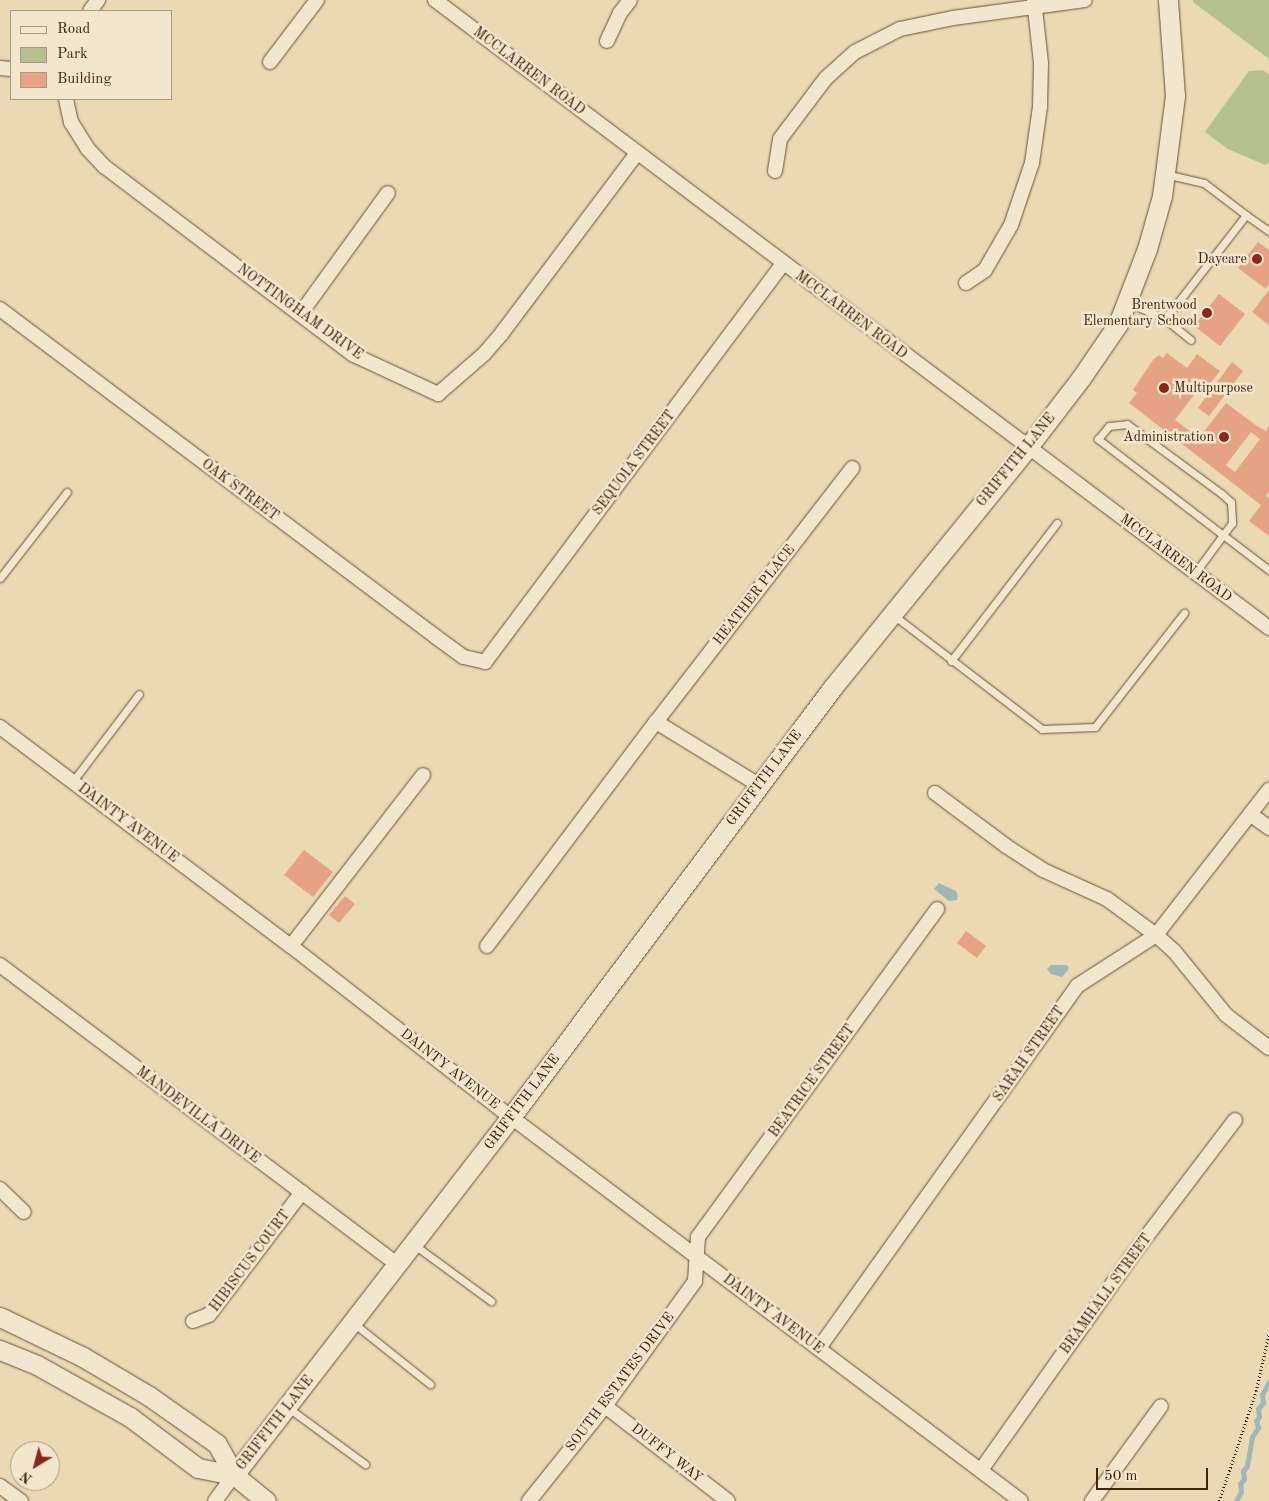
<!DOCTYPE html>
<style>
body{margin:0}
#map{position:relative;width:1269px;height:1501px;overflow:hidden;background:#ebd9b4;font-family:"Old Standard TT",serif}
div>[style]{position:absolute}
.green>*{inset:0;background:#b5c08f}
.water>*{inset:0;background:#9fb7b9}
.stream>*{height:4.5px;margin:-2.25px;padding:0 2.25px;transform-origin:2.25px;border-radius:2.25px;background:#9fb7b9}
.building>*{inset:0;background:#e5a383}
.path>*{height:2.5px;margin-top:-1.25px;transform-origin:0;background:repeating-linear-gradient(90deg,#3f230c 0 1px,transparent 0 3.5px)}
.roads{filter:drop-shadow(0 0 1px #6a5036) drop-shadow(0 0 1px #6a5036)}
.lane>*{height:7px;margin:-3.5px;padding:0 3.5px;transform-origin:3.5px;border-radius:3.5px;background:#f2e6ce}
.street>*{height:14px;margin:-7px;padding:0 7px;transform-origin:7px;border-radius:7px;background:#f2e6ce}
.secondary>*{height:19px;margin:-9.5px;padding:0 9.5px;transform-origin:9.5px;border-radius:9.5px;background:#f2e6ce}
.dots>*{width:14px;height:14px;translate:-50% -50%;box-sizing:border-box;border:2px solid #f2e6ce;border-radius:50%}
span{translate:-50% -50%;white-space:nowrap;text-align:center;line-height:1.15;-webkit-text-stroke:5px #f2e6ce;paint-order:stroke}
.street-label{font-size:14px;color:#3f230c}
.poi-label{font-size:14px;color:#3f230c}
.right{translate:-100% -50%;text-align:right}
.left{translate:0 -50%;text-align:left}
.legend{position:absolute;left:10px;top:10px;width:162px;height:90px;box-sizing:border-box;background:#f2e6ce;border:1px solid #aa9880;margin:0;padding:6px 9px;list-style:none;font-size:15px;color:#3f230c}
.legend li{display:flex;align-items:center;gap:10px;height:25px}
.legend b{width:25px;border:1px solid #aa9880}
.north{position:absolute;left:10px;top:1441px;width:50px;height:50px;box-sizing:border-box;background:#f2e6ce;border:1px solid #aa9880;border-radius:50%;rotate:217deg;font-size:14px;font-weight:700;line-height:20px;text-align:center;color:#3f230c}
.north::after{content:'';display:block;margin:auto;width:18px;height:22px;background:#8f2418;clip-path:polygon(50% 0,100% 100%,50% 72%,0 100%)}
.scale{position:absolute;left:1096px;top:1468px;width:112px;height:22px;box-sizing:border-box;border:2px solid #3f230c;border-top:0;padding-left:6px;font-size:15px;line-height:18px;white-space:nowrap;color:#3f230c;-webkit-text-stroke:4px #f2e6ce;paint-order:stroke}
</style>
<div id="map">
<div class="green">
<i style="clip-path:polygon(1193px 0,1269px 0,1269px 59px,1193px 2px)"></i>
<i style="clip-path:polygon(1263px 70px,1269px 74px,1269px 163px,1265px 165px,1228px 149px,1205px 132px,1249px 71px)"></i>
</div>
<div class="water">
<i style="clip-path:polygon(939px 883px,956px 891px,958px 896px,957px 900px,949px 901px,934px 889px)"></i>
<i style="clip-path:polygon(1051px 965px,1066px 965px,1069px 967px,1068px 970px,1062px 977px,1051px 974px,1047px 969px)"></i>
</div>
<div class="stream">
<i style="left:1236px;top:1501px;width:10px;rotate:-61deg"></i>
<i style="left:1241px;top:1492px;width:8px;rotate:-97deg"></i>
<i style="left:1240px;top:1484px;width:6px;rotate:-51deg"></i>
<i style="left:1244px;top:1479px;width:8px;rotate:-97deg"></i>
<i style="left:1243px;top:1471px;width:6px;rotate:-51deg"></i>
<i style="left:1247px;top:1466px;width:29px;rotate:-80deg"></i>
<i style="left:1252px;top:1437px;width:11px;rotate:-56deg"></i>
<i style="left:1258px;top:1428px;width:7px;rotate:-106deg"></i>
<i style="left:1256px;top:1421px;width:5px;rotate:-53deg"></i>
<i style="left:1259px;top:1417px;width:8px;rotate:-97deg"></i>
<i style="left:1258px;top:1409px;width:8px;rotate:-50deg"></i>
<i style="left:1263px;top:1403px;width:8px;rotate:-97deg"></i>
<i style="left:1262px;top:1395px;width:15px;rotate:-62deg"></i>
</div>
<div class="building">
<i style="clip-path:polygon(1258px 242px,1269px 250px,1269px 284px,1266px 289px,1238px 268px)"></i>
<i style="clip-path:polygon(1269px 290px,1269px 325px,1252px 312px)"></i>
<i style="clip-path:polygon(1219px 294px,1245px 314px,1220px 346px,1194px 326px)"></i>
<i style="clip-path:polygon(evenodd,1167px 353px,1187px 368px,1197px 354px,1220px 371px,1202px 394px,1197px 391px,1175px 420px,1199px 438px,1226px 403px,1257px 426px,1266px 431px,1269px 426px,1269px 492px,1266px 496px,1269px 498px,1269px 536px,1249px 521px,1261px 505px,1129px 403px,1137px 393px,1133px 390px,1153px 360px,1159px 355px,1163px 358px,1167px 353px,1251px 432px,1260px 439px,1235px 472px,1226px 465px,1251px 432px)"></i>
<i style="clip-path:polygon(1232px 362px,1243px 371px,1209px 416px,1198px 408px)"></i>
<i style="clip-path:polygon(304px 850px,333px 872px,313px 897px,284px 875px)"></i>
<i style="clip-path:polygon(345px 896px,355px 904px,339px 923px,329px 915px)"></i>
<i style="clip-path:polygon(966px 931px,986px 946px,977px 958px,957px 943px)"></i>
</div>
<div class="path">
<i style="left:1219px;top:1501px;width:116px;rotate:-71.4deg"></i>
<i style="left:1256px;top:1391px;width:59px;rotate:-77.4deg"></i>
</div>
<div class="roads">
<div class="lane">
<i style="left:1246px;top:215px;width:28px;rotate:35deg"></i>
<i style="left:1127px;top:302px;width:42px;rotate:24.1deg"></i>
<i style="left:1165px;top:319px;width:33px;rotate:39deg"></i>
<i style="left:1165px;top:319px;width:132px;rotate:-52.1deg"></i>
<i style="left:1246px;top:215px;width:53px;rotate:-142.7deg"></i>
<i style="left:1204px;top:183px;width:40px;rotate:-167deg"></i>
<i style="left:1127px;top:424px;width:118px;rotate:36.4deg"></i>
<i style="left:1222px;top:494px;width:12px;rotate:42deg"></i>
<i style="left:1231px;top:502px;width:21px;rotate:87deg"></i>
<i style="left:1232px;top:523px;width:15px;rotate:127deg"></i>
<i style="left:1223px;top:535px;width:158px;rotate:-142.5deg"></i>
<i style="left:1098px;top:439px;width:17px;rotate:-50deg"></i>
<i style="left:1109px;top:426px;width:18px;rotate:-6deg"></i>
<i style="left:1195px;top:573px;width:47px;rotate:-53.6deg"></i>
<i style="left:1223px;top:535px;width:58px;rotate:37.3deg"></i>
<i style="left:0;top:578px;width:109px;rotate:-52.1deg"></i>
<i style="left:892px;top:614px;width:189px;rotate:37.5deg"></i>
<i style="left:1042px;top:729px;width:53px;rotate:-2.2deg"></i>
<i style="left:1095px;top:727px;width:145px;rotate:-52deg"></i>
<i style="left:951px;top:661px;width:174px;rotate:-52.5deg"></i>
<i style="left:73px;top:781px;width:109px;rotate:-52.8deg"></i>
<i style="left:413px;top:1244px;width:97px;rotate:36.2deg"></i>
<i style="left:352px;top:1322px;width:100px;rotate:38.5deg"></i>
<i style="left:287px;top:1407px;width:97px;rotate:36.2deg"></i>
</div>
<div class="street">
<i style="left:435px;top:0;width:1044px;rotate:36.98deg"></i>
<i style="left:90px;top:11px;width:14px;rotate:-54deg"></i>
<i style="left:607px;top:41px;width:31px;rotate:-65deg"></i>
<i style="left:620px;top:13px;width:16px;rotate:-52deg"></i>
<i style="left:270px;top:62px;width:78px;rotate:-52.8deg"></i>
<i style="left:0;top:68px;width:11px;rotate:5deg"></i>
<i style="left:66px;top:99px;width:24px;rotate:78deg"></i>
<i style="left:71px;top:122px;width:31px;rotate:58deg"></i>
<i style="left:87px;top:148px;width:26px;rotate:47deg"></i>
<i style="left:105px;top:167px;width:312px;rotate:37.1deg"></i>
<i style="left:354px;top:355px;width:93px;rotate:24.9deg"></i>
<i style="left:438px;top:394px;width:61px;rotate:-41deg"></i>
<i style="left:484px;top:354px;width:28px;rotate:-49deg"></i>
<i style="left:502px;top:333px;width:225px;rotate:-53.1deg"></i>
<i style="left:775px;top:171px;width:32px;rotate:-81deg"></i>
<i style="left:780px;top:139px;width:76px;rotate:-53deg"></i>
<i style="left:826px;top:78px;width:39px;rotate:-42deg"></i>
<i style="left:855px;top:52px;width:51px;rotate:-27.1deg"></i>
<i style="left:900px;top:29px;width:54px;rotate:-11.7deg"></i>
<i style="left:953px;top:18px;width:133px;rotate:-7.8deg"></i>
<i style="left:966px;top:283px;width:23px;rotate:-34deg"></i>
<i style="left:985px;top:270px;width:52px;rotate:-60deg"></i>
<i style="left:1011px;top:225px;width:65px;rotate:-71.3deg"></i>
<i style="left:1032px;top:163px;width:57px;rotate:-81.9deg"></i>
<i style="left:1040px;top:107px;width:44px;rotate:-88.7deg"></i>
<i style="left:1041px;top:63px;width:63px;rotate:-96.3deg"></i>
<i style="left:0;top:309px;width:546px;rotate:36.95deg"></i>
<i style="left:436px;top:637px;width:34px;rotate:36deg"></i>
<i style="left:464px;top:657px;width:22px;rotate:13deg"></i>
<i style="left:485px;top:662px;width:497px;rotate:-53.2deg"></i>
<i style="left:301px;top:313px;width:148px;rotate:-54.1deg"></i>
<i style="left:656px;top:722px;width:121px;rotate:31.5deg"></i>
<i style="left:0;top:727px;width:364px;rotate:37deg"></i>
<i style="left:291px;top:946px;width:279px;rotate:37.9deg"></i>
<i style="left:511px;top:1117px;width:638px;rotate:36.98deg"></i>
<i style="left:935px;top:793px;width:89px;rotate:36.7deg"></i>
<i style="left:1006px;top:846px;width:44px;rotate:33deg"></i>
<i style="left:1043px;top:870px;width:70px;rotate:24.4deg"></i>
<i style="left:1107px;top:899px;width:61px;rotate:36.3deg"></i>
<i style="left:1156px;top:935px;width:24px;rotate:42deg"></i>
<i style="left:1174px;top:951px;width:82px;rotate:50.9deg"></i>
<i style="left:1226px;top:1015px;width:54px;rotate:37.5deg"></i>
<i style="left:1250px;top:814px;width:24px;rotate:36deg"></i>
<i style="left:291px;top:946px;width:216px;rotate:-52.3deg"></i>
<i style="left:487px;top:946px;width:281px;rotate:-53deg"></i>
<i style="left:656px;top:722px;width:321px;rotate:-52.3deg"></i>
<i style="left:0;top:965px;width:497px;rotate:37deg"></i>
<i style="left:0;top:1189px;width:33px;rotate:44deg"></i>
<i style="left:193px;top:1321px;width:17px;rotate:-21deg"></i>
<i style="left:209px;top:1315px;width:154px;rotate:-52.9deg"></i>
<i style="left:819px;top:1348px;width:445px;rotate:-54.5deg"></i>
<i style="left:1077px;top:986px;width:94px;rotate:-32.8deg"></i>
<i style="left:1156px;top:935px;width:184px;rotate:-52.1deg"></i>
<i style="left:605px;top:1406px;width:155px;rotate:37.7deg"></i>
<i style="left:981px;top:1470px;width:261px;rotate:-54.8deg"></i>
<i style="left:1131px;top:1257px;width:172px;rotate:-52.8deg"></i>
<i style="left:0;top:1486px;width:26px;rotate:36deg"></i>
<i style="left:215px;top:1501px;width:32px;rotate:-54deg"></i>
<i style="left:529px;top:1501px;width:122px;rotate:-51.3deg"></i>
<i style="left:605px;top:1406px;width:154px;rotate:-54.2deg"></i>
<i style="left:695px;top:1281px;width:44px;rotate:-86.1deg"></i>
<i style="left:698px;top:1237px;width:406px;rotate:-53.9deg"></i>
<i style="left:1092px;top:1501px;width:117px;rotate:-54deg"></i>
</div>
<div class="secondary">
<i style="left:0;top:1317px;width:92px;rotate:25.7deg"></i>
<i style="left:83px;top:1357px;width:77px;rotate:30.6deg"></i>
<i style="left:149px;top:1396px;width:83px;rotate:35.2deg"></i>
<i style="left:217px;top:1444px;width:35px;rotate:61deg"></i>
<i style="left:234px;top:1475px;width:41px;rotate:39.1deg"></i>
<i style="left:0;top:1350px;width:40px;rotate:22deg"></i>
<i style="left:37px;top:1365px;width:107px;rotate:29.2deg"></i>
<i style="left:130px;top:1417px;width:85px;rotate:36.9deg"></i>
<i style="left:198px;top:1468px;width:37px;rotate:11deg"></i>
<i style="left:234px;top:1475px;width:453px;rotate:-52.3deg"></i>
<i style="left:511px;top:1117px;width:537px;rotate:-53.17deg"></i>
<i style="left:833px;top:687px;width:309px;rotate:-50.9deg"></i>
<i style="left:1028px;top:447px;width:87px;rotate:-52.5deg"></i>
<i style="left:1081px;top:378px;width:65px;rotate:-55.6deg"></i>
<i style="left:1118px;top:324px;width:80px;rotate:-68.9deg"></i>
<i style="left:1147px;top:249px;width:55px;rotate:-74.2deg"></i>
<i style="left:1162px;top:196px;width:101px;rotate:-82.6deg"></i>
<i style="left:1175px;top:96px;width:96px;rotate:-94.2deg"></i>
</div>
</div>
<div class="dots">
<i style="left:1257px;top:259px;background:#8f2418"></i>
<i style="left:1207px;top:313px;background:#8f2418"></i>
<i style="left:1164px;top:388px;background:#8f2418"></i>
<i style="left:1224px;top:437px;background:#8f2418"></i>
</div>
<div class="street-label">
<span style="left:529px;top:71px;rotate:37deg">MCCLARREN ROAD</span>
<span style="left:300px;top:312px;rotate:36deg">NOTTINGHAM DRIVE</span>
<span style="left:851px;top:315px;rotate:37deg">MCCLARREN ROAD</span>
<span style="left:1016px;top:460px;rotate:-51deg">GRIFFITH LANE</span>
<span style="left:634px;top:463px;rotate:-53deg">SEQUOIA STREET</span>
<span style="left:240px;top:490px;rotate:37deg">OAK STREET</span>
<span style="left:1176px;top:558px;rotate:37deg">MCCLARREN ROAD</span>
<span style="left:754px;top:595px;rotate:-52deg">HEATHER PLACE</span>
<span style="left:764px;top:778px;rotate:-53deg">GRIFFITH LANE</span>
<span style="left:128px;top:823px;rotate:37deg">DAINTY AVENUE</span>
<span style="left:1029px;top:1054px;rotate:-55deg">SARAH STREET</span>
<span style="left:450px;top:1069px;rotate:38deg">DAINTY AVENUE</span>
<span style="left:812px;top:1081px;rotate:-54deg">BEATRICE STREET</span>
<span style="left:522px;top:1102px;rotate:-53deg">GRIFFITH LANE</span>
<span style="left:198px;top:1115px;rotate:37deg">MANDEVILLA DRIVE</span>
<span style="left:250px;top:1261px;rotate:-53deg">HIBISCUS COURT</span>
<span style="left:1106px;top:1294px;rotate:-54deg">BRAMHALL STREET</span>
<span style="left:773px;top:1314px;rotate:37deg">DAINTY AVENUE</span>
<span style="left:620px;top:1382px;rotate:-53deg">SOUTH ESTATES DRIVE</span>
<span style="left:275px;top:1423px;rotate:-52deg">GRIFFITH LANE</span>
<span style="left:667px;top:1453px;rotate:38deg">DUFFY WAY</span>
</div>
<div class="poi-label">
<span class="right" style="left:1247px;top:259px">Daycare</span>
<span class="right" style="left:1197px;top:313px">Brentwood<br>Elementary School</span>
<span class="left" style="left:1174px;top:388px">Multipurpose</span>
<span class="right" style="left:1214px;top:437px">Administration</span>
</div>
<ul class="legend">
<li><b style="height:6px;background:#f2e6ce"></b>Road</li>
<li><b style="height:14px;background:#b5c08f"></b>Park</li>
<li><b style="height:14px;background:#e5a383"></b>Building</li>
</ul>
<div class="north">N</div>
<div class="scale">50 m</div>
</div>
